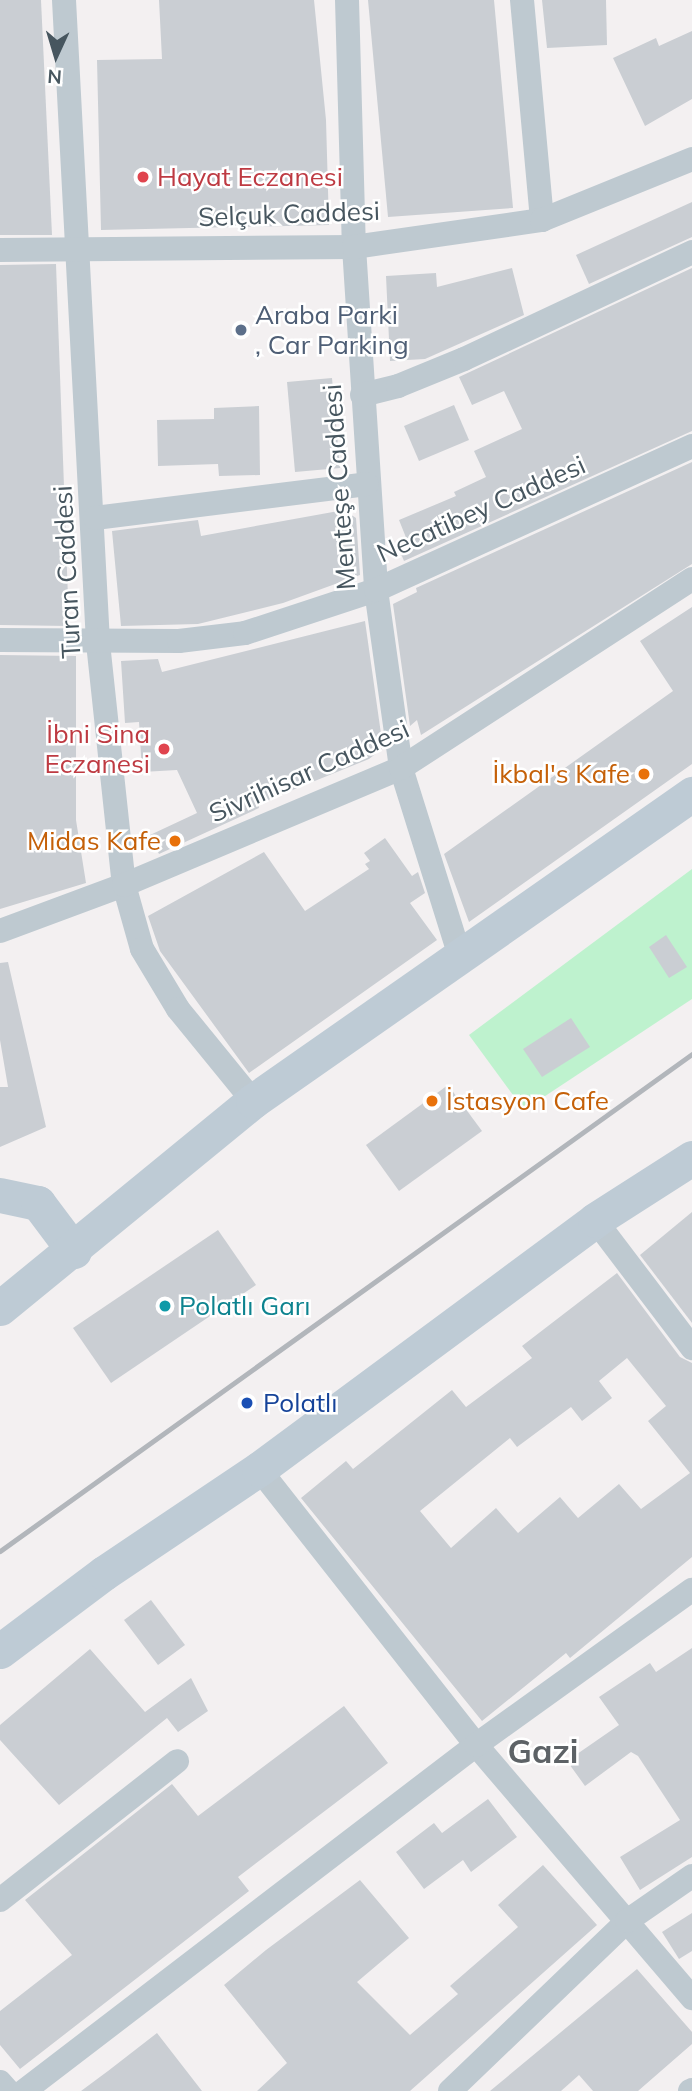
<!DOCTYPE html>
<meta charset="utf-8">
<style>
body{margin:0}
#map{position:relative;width:692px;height:2091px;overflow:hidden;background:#f3f0f1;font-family:Mulish,sans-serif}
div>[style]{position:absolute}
.green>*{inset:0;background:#bef2ce}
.building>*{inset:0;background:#caced3}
.street>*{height:24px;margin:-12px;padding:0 12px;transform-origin:12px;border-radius:12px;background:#bec9d0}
.secondary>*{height:35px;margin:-17.5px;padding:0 17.5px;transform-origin:17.5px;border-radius:17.5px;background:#becbd5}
.rail>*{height:5px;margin:-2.5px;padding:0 2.5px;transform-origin:2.5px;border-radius:2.5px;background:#b2b6bb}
.dots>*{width:19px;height:19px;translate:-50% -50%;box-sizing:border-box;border:4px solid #fff;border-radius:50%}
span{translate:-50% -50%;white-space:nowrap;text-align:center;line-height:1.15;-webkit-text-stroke:5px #fff;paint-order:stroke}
.health-label{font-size:26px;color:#be3a42}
.left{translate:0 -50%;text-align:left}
.right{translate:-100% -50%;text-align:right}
.street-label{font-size:26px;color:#47565f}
.service-label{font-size:26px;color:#4e5e75}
.food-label{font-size:26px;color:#c56008}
.culture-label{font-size:26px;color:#0d838f}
.transit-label{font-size:26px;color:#164399}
.district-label{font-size:33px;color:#5d6266;font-weight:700}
.north{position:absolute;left:21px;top:21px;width:70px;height:70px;-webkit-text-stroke:5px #fff;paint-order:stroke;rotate:184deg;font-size:19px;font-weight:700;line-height:28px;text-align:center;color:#47565f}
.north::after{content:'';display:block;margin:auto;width:24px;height:32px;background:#47565f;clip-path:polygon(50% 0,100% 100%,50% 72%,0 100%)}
</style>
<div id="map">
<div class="green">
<i style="clip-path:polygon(692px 869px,692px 999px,524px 1110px,469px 1035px)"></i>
</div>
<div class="building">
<i style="clip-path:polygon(0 0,41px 0,52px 235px,0 235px)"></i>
<i style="clip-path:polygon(159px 0,314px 0,326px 120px,329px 225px,101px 230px,97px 60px,162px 59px)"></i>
<i style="clip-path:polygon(368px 0,494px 0,513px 208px,388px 217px)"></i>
<i style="clip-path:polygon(542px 0,606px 0,607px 45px,547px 48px)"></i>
<i style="clip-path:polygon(692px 31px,692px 99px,645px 126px,613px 58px,656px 38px,659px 46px)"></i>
<i style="clip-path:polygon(692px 202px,692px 237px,589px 284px,576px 255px)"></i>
<i style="clip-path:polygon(56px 264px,69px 626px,0 625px,0 265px)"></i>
<i style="clip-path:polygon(512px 268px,524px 315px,425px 359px,390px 361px,386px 276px,436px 273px,437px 287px)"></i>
<i style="clip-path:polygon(692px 268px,692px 431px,404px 561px,399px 549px,409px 545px,399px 520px,456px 496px,454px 492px,486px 477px,474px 451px,522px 429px,504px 391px,472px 405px,459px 377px)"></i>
<i style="clip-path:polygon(332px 378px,340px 468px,295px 472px,287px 382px)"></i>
<i style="clip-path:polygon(454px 405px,469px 440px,419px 461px,404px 426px)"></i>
<i style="clip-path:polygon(259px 406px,260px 475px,219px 476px,218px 464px,158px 466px,157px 420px,214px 419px,214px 408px)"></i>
<i style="clip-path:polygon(692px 462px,692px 564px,421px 735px,417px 720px,410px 726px,393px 604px,417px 592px,416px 588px)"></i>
<i style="clip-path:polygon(344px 510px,356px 518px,360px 575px,283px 603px,198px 624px,121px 626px,112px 531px,198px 520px,201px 536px)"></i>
<i style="clip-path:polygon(692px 607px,692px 764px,469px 922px,444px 854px,673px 691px,640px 641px)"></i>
<i style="clip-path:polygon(365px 621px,383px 748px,369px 759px,258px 804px,259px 808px,159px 854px,150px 835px,197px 813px,177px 770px,142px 772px,139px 722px,125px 723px,121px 661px,158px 659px,162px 672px)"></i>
<i style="clip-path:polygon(0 655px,76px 656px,76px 820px,86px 883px,0 909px)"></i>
<i style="clip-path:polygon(385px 838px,412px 876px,418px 872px,425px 893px,410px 903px,437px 940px,249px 1073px,160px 951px,148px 916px,264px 852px,305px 911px,369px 869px,365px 864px,370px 861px,364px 853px)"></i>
<i style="clip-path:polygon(666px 935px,687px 967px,669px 978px,649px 947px)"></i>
<i style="clip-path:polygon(8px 962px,46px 1127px,0 1147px,0 1087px,8px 1087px,0 1040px,0 963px)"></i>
<i style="clip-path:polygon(571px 1018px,590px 1047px,542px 1077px,523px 1049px)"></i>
<i style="clip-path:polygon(448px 1085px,482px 1131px,399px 1191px,366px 1145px)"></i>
<i style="clip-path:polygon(692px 1212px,692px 1323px,640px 1255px)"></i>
<i style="clip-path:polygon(218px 1230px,256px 1285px,111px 1383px,73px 1328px)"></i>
<i style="clip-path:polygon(evenodd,617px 1273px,680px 1357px,692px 1363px,692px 1557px,570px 1658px,566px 1653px,482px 1721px,301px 1498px,346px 1461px,353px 1469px,452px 1390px,466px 1407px,532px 1358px,522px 1346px,617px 1273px,627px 1358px,666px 1406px,648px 1421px,690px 1473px,641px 1509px,619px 1484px,578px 1518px,560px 1497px,518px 1533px,496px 1508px,451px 1548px,420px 1511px,510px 1438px,517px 1447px,571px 1407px,582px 1421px,612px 1398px,599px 1381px,627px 1358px)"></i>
<i style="clip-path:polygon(151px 1600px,185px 1645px,158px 1665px,124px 1620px)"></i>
<i style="clip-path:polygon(692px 1648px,692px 1857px,640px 1890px,620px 1857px,680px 1820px,638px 1756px,631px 1752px,585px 1786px,567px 1761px,619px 1725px,599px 1697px,650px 1663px,656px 1672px)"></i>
<i style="clip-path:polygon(90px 1649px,145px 1712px,191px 1678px,208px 1711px,178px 1732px,167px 1718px,59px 1805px,0 1740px,0 1725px)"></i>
<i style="clip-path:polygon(344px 1706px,388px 1763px,238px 1877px,249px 1891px,20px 2069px,0 2045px,0 2011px,72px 1955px,25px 1900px,172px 1784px,198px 1816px)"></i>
<i style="clip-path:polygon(488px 1799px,517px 1837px,471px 1872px,463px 1860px,424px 1889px,396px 1852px,434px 1823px,442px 1833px)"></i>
<i style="clip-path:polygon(543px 1865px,597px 1925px,410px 2091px,257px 2091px,287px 2063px,224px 1985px,266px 1950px,360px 1880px,409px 1938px,357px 1982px,410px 2035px,458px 1994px,450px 1986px,518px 1927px,498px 1905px)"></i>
<i style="clip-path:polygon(692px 1913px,692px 1951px,679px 1959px,662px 1932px)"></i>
<i style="clip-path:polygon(637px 1969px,692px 2032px,692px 2044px,638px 2091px,593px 2091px,579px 2075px,561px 2091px,490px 2091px)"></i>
<i style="clip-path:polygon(157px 2033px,202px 2091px,81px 2091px,108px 2071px)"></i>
</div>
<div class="street">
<i style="left:64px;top:0;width:644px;rotate:86.97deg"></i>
<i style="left:98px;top:643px;width:243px;rotate:83.9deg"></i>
<i style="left:124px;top:885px;width:66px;rotate:74.3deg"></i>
<i style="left:142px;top:949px;width:70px;rotate:59deg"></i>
<i style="left:178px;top:1009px;width:119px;rotate:50.8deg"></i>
<i style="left:347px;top:0;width:247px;rotate:88.4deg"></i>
<i style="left:354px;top:247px;width:344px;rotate:86.3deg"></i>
<i style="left:376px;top:590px;width:180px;rotate:82deg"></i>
<i style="left:401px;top:768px;width:200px;rotate:72.6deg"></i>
<i style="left:522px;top:0;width:221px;rotate:84.8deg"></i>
<i style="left:0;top:250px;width:354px;rotate:-0.5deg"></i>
<i style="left:354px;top:247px;width:190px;rotate:-8.2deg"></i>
<i style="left:542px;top:220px;width:162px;rotate:-22.1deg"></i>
<i style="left:362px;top:395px;width:37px;rotate:-14deg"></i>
<i style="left:398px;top:386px;width:71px;rotate:-22.2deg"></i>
<i style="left:464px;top:359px;width:252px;rotate:-25.1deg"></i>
<i style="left:95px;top:518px;width:274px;rotate:-7.1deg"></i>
<i style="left:0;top:640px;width:179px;rotate:0.3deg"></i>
<i style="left:179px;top:641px;width:66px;rotate:-6.9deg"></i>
<i style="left:245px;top:633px;width:138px;rotate:-18.2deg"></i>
<i style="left:376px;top:590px;width:347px;rotate:-24.5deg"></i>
<i style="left:0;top:931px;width:132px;rotate:-20.4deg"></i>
<i style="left:124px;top:885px;width:301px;rotate:-22.9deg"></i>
<i style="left:401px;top:768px;width:347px;rotate:-33deg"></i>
<i style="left:595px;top:1220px;width:161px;rotate:52.8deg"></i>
<i style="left:259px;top:1469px;width:351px;rotate:51.8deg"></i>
<i style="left:476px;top:1745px;width:333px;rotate:49.5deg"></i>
<i style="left:0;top:1900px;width:225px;rotate:-38.1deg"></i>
<i style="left:0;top:2082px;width:12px;rotate:48deg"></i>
<i style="left:24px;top:2091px;width:569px;rotate:-37.43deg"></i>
<i style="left:476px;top:1745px;width:266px;rotate:-35.7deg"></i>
<i style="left:450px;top:2091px;width:245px;rotate:-43.8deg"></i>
<i style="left:627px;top:1921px;width:79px;rotate:-34.7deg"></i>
<i style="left:690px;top:2091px;width:2px;rotate:-27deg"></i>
</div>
<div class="secondary">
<i style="left:0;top:1195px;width:39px;rotate:12deg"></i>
<i style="left:38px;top:1203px;width:60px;rotate:53.1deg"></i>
<i style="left:0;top:1308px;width:327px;rotate:-39.3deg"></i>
<i style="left:253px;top:1101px;width:536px;rotate:-34.97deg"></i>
<i style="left:0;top:1651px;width:130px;rotate:-36.9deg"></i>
<i style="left:104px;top:1573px;width:187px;rotate:-33.9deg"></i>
<i style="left:259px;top:1469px;width:418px;rotate:-36.5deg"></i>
<i style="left:595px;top:1220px;width:115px;rotate:-32.6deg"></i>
</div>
<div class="rail">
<i style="left:0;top:1551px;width:852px;rotate:-35.69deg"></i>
</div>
<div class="dots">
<i style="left:143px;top:177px;background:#e0444e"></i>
<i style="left:241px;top:330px;background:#5c6f8a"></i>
<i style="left:164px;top:749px;background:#e0444e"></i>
<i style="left:644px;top:774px;background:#e8710a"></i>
<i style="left:175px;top:841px;background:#e8710a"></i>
<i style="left:432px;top:1101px;background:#e8710a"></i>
<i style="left:165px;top:1306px;background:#0f9aa8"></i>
<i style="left:247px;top:1403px;background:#1a4fb4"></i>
</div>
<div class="health-label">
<span class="left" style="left:157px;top:177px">Hayat Eczanesi</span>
<span class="right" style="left:150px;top:749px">İbni Sina<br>Eczanesi</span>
</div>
<div class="street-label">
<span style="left:289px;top:214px;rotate:-2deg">Selçuk Caddesi</span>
<span style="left:339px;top:487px;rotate:-94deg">Menteşe Caddesi</span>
<span style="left:481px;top:509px;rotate:-24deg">Necatibey Caddesi</span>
<span style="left:67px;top:572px;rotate:-93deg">Turan Caddesi</span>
<span style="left:309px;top:771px;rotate:-24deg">Sivrihisar Caddesi</span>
</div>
<div class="service-label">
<span class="left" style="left:255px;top:330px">Araba Parki<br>, Car Parking</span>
</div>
<div class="food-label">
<span class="right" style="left:630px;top:774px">İkbal's Kafe</span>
<span class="right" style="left:161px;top:841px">Midas Kafe</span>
<span class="left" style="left:446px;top:1101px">İstasyon Cafe</span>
</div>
<div class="culture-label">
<span class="left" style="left:179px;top:1306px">Polatlı Garı</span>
</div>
<div class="transit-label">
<span class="left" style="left:263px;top:1403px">Polatlı</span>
</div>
<div class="district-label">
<span style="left:543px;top:1751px">Gazi</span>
</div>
<div class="north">N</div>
</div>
